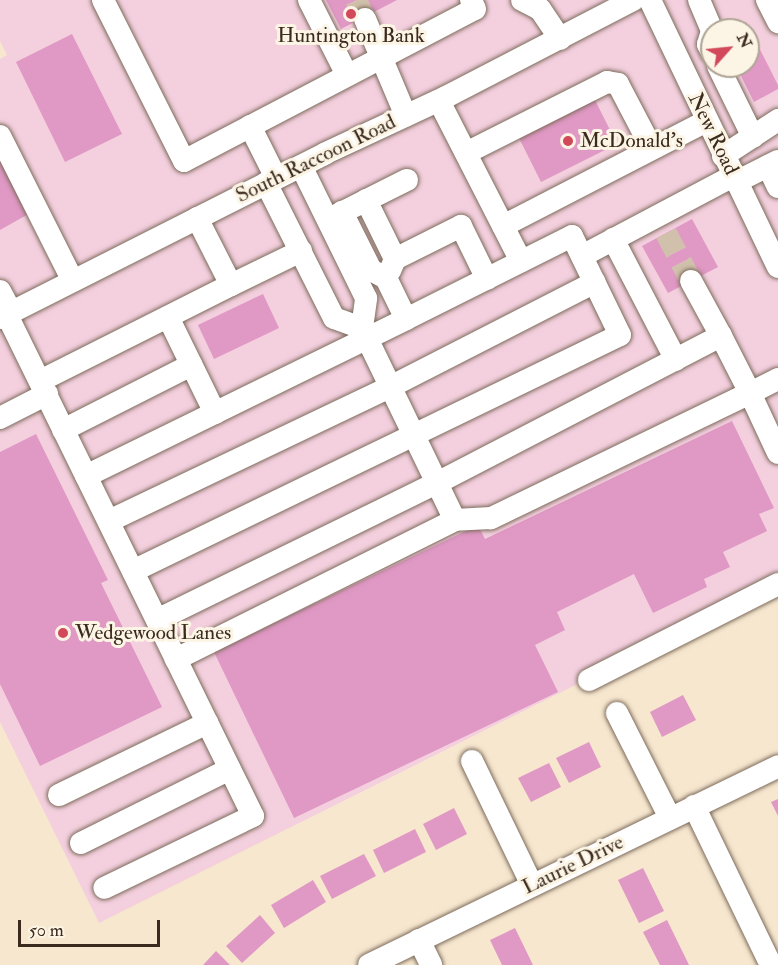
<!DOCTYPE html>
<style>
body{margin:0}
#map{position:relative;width:778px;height:965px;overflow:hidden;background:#f7e7cf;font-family:"IM FELL Double Pica",serif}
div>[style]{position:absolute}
.built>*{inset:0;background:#f4cfde}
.building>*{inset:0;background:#e098c4}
.minor-tunnel>*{height:22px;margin-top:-11px;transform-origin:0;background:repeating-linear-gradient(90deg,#d1c1ac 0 22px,transparent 0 33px)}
.roads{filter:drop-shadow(0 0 2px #7d6c5c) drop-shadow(0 0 2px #7d6c5c)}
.minor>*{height:22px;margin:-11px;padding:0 11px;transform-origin:11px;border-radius:11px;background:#fff}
.dots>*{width:16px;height:16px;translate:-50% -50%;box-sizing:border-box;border:3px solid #fcf5e5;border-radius:50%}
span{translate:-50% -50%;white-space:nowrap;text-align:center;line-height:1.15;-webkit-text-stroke:6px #fcf5e5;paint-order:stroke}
.poi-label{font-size:21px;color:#3b2a1e}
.left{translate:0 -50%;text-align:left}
.street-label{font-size:21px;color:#3b2a1e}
.north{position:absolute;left:700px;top:18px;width:60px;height:60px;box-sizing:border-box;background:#fcf5e5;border:2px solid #afa495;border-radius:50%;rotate:63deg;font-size:16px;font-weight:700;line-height:24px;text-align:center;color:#3b2a1e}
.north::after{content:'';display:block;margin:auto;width:21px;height:27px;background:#d1495b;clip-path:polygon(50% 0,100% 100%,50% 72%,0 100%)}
.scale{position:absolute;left:18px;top:920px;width:142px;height:27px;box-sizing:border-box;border:3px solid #3b2a1e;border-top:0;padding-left:8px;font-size:18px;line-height:21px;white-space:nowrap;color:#3b2a1e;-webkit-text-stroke:4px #fcf5e5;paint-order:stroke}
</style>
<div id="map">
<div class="built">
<i style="clip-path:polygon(evenodd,0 0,778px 0,778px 584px,99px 923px,0 722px,0 59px,7px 55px,0 41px,0 0,712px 30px,748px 30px,748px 66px,712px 66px,712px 30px)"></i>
</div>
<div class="building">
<i style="clip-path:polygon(326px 0,397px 0,341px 29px)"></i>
<i style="clip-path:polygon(746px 22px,778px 85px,778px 89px,754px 102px,736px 66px,748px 66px,748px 30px,731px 30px)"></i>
<i style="clip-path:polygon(72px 34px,122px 134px,65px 162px,16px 62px)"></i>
<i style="clip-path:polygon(595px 100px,617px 144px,541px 182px,519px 138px)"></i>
<i style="clip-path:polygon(0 156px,32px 212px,0 230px)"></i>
<i style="clip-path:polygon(692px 219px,718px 267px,668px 293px,642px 246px)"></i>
<i style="clip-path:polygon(263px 294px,279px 328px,214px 359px,198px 325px)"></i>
<i style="clip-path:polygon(732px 421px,774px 508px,759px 514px,767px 531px,723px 552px,730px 567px,704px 579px,707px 587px,653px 613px,634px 574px,557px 612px,565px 630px,535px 645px,558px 692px,294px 818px,214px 652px,478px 525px,485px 539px)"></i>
<i style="clip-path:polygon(36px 434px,108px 580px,101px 583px,162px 707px,40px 766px,0 684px,0 452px)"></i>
<i style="clip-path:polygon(683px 695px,696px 720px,662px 737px,650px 712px)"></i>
<i style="clip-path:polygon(589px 742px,601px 767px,569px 783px,556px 758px)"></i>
<i style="clip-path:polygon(549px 763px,561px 787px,531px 802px,518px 778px)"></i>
<i style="clip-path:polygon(778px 799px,778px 816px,771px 802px)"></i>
<i style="clip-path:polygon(454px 808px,467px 834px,436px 850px,423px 824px)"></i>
<i style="clip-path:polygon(415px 829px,426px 852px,384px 873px,373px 850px)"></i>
<i style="clip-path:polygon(364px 854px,376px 876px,332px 899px,320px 876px)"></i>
<i style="clip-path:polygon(643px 868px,664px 911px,639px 923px,618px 880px)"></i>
<i style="clip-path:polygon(313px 880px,326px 902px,284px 928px,271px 905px)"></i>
<i style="clip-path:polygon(260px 915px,275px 933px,242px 963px,226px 946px)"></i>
<i style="clip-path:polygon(667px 920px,689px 965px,660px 965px,643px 932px)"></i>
<i style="clip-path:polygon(515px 928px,533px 965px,502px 965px,490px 940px)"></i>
<i style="clip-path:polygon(216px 951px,230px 965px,203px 965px)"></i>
</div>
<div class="minor-tunnel">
<i style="left:356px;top:0;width:21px;rotate:65deg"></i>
<i style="left:666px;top:233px;width:54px;rotate:62.5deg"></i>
</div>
<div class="roads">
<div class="minor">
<i style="left:103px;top:0;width:180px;rotate:63.3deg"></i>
<i style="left:184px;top:161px;width:328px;rotate:-27.6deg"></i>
<i style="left:475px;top:9px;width:10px;rotate:-114deg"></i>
<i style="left:309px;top:0;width:84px;rotate:63.1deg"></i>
<i style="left:522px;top:0;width:20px;rotate:27deg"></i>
<i style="left:540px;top:9px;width:36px;rotate:56deg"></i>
<i style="left:650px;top:0;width:296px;rotate:64.4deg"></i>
<i style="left:699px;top:0;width:33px;rotate:67deg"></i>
<i style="left:767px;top:0;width:25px;rotate:63deg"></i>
<i style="left:365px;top:19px;width:105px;rotate:67.1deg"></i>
<i style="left:712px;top:31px;width:14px;rotate:107deg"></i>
<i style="left:708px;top:44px;width:10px;rotate:66deg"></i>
<i style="left:718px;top:66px;width:79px;rotate:63.8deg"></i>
<i style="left:439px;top:101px;width:180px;rotate:62.9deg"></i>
<i style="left:250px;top:126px;width:58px;rotate:63.4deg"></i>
<i style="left:0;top:136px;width:162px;rotate:63.3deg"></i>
<i style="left:466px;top:153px;width:158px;rotate:-26.7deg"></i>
<i style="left:607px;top:82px;width:11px;rotate:10deg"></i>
<i style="left:618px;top:84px;width:73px;rotate:62.4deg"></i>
<i style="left:723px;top:156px;width:66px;rotate:-33.2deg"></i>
<i style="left:768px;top:166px;width:23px;rotate:65deg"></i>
<i style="left:736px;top:182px;width:47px;rotate:-26.6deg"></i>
<i style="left:266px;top:183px;width:151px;rotate:63.3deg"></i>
<i style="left:334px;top:318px;width:30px;rotate:20deg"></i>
<i style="left:362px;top:328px;width:30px;rotate:-82deg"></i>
<i style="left:366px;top:298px;width:147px;rotate:-116.2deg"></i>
<i style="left:366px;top:200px;width:66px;rotate:63.8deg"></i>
<i style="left:395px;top:259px;width:13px;rotate:113deg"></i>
<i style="left:331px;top:218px;width:85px;rotate:-26.6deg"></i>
<i style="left:503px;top:226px;width:229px;rotate:-27.3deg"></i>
<i style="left:613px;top:239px;width:136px;rotate:62.5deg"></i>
<i style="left:582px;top:256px;width:171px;rotate:-27.9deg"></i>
<i style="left:395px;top:259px;width:74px;rotate:-26.6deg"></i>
<i style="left:461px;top:226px;width:59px;rotate:63.9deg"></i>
<i style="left:691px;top:281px;width:63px;rotate:61.4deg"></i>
<i style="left:231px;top:285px;width:78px;rotate:-25.9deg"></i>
<i style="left:0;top:291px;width:24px;rotate:62deg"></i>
<i style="left:7px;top:315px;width:558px;rotate:63.85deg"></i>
<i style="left:253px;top:816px;width:165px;rotate:154.2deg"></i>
<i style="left:168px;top:317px;width:107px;rotate:63.9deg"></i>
<i style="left:0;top:318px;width:365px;rotate:-26.8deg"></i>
<i style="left:326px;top:153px;width:132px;rotate:-25deg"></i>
<i style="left:446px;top:97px;width:211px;rotate:-27.4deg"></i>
<i style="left:362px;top:328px;width:213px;rotate:64.2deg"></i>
<i style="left:778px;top:379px;width:31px;rotate:153deg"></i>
<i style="left:750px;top:393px;width:66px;rotate:65deg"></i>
<i style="left:40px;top:381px;width:214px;rotate:-26.7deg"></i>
<i style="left:231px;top:285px;width:75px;rotate:-116.9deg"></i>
<i style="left:0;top:418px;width:53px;rotate:-27.1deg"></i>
<i style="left:63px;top:430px;width:144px;rotate:-26.9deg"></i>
<i style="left:86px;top:476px;width:356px;rotate:-26.1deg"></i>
<i style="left:109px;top:521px;width:311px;rotate:-25.5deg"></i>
<i style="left:390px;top:387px;width:230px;rotate:-27.1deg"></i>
<i style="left:133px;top:571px;width:541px;rotate:-25.85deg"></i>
<i style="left:620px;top:335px;width:110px;rotate:-115.9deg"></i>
<i style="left:572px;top:236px;width:186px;rotate:153.4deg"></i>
<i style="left:406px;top:319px;width:46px;rotate:-116deg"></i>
<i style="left:386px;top:278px;width:17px;rotate:-152deg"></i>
<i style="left:371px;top:270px;width:65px;rotate:-116.6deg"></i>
<i style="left:157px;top:620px;width:312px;rotate:-26.1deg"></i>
<i style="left:437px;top:483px;width:320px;rotate:-27.4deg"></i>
<i style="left:721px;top:336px;width:64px;rotate:63deg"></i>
<i style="left:750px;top:393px;width:288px;rotate:154.2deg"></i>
<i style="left:491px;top:518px;width:36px;rotate:177deg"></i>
<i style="left:455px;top:520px;width:312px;rotate:153.5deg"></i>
<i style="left:589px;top:680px;width:212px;rotate:-26.9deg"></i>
<i style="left:617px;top:713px;width:118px;rotate:63.2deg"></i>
<i style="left:472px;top:761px;width:138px;rotate:64.2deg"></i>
<i style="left:59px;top:795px;width:165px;rotate:-25.9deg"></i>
<i style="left:694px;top:806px;width:177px;rotate:64.2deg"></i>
<i style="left:81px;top:843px;width:166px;rotate:-26.4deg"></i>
<i style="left:419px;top:940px;width:28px;rotate:64deg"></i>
<i style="left:369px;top:965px;width:455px;rotate:-25.9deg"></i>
</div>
</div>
<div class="dots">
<i style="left:351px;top:14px;background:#d1495b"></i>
<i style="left:568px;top:141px;background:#d1495b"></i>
<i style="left:63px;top:633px;background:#d1495b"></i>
</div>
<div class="poi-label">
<span style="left:351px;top:36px">Huntington Bank</span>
<span class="left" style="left:580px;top:141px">McDonald's</span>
<span class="left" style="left:75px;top:633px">Wedgewood Lanes</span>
</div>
<div class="street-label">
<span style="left:713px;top:134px;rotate:64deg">New Road</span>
<span style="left:316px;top:159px;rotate:-26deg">South Raccoon Road</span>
<span style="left:573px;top:865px;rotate:-26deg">Laurie Drive</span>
</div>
<div class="north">N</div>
<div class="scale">50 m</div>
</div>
